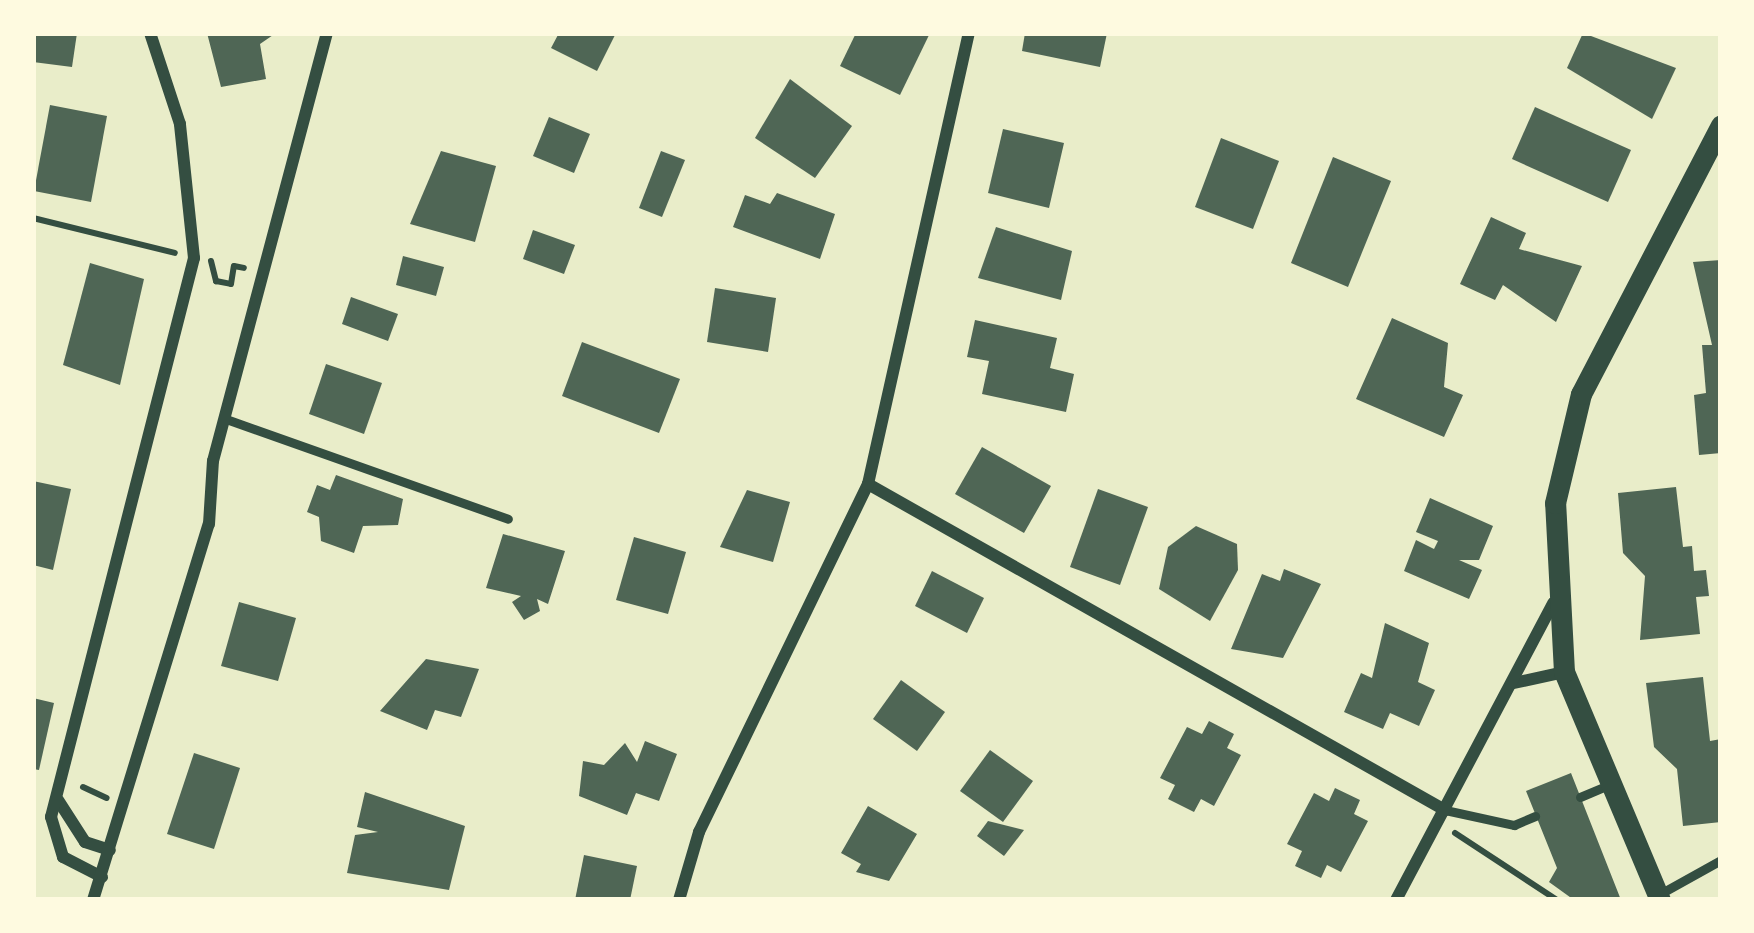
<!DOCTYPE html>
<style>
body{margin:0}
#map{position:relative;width:1754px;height:933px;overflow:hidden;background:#e9edc9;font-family:Figtree,sans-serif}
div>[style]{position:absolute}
.building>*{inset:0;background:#4f6655}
.path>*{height:6px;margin:-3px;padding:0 3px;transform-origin:3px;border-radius:3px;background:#344e41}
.service>*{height:9px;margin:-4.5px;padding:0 4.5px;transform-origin:4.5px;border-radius:4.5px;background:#344e41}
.minor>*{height:12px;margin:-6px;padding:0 6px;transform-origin:6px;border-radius:6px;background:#344e41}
.tertiary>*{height:21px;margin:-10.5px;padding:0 10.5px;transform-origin:10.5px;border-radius:10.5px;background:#344e41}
span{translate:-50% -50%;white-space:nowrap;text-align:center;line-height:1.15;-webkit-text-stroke:9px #fefae0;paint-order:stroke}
.frame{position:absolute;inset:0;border:36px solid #fefae0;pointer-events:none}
</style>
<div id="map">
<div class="building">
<i style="clip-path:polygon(33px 33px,77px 33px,72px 67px,33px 62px)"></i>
<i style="clip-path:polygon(207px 33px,276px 33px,260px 44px,266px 79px,221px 87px)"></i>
<i style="clip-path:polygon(559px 33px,616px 33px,597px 71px,551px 48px)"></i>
<i style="clip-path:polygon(856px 33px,930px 33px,900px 95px,840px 66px)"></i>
<i style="clip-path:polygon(1025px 33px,1107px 33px,1100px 67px,1022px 51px)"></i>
<i style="clip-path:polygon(1583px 33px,1676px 68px,1652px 119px,1567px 68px)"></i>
<i style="clip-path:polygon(790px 79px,852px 126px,815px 178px,755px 138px)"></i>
<i style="clip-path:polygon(50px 105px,107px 116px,91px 202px,34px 191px)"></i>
<i style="clip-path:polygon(1535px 107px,1631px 150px,1608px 202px,1512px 159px)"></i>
<i style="clip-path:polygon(549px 117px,590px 134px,574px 173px,533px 156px)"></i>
<i style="clip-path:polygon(1003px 129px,1064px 143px,1049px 208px,988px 193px)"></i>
<i style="clip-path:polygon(1221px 138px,1279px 161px,1253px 229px,1195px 207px)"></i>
<i style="clip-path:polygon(441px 151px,496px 166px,475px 242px,410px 224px)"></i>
<i style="clip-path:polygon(661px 151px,685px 160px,662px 217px,639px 208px)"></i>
<i style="clip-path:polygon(1333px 157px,1391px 181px,1348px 287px,1291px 263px)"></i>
<i style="clip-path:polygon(777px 193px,835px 214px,820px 259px,733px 227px,745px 195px,770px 204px)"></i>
<i style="clip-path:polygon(1491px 217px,1526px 233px,1519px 249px,1582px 266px,1556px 322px,1503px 285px,1495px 300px,1460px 284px)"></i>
<i style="clip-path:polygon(996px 227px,1072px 251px,1061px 300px,978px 278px)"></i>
<i style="clip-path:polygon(533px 230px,575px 245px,564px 274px,523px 259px)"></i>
<i style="clip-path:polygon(403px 256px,444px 267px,436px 296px,396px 285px)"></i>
<i style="clip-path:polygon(1721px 260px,1721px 453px,1699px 455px,1694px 395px,1706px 393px,1702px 345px,1712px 345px,1693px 262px)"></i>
<i style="clip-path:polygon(90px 263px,144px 279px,120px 385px,63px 365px)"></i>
<i style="clip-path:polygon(715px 288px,776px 298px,768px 352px,707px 342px)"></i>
<i style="clip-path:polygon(351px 297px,398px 314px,388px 341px,342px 324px)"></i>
<i style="clip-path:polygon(1392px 318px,1448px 343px,1444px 387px,1463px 395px,1444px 437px,1356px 399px)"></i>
<i style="clip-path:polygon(975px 320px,1057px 338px,1050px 368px,1074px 374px,1066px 412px,982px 394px,989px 361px,967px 357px)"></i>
<i style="clip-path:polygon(582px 342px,680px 379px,659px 433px,562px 396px)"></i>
<i style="clip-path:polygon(326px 364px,382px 383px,364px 434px,309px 414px)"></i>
<i style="clip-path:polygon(982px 447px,1051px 486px,1024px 533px,955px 494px)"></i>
<i style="clip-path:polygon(336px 475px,403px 499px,398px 525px,363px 526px,354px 553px,321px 541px,319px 517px,307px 512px,317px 485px,330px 490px)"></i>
<i style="clip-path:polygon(33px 481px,71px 489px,53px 570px,33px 565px)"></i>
<i style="clip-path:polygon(1676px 487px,1683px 547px,1692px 546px,1694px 571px,1706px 570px,1709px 596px,1696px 597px,1700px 634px,1640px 640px,1645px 576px,1623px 553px,1618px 493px)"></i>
<i style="clip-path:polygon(1098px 489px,1148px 507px,1120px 585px,1070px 567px)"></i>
<i style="clip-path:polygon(747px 490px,790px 502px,773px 562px,720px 547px)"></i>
<i style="clip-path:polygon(1430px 498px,1493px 526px,1479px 560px,1459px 560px,1482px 570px,1469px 599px,1404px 571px,1416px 540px,1434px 549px,1438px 541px,1416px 532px)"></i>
<i style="clip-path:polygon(1196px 526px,1237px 544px,1238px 570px,1210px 621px,1159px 589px,1168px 547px)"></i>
<i style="clip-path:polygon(503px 534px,565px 551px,548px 604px,537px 599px,540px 611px,524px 620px,512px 602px,521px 596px,486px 588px)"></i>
<i style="clip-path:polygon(634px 537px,686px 552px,668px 614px,616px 600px)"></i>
<i style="clip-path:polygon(1284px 569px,1321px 584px,1283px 658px,1231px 649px,1262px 574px,1280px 581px)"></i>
<i style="clip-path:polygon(932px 571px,984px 598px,967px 633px,915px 606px)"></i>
<i style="clip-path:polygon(239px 602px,296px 618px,278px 681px,221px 666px)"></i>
<i style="clip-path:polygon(1385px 623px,1429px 643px,1418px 682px,1435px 690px,1419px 726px,1390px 713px,1383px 729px,1344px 712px,1361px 673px,1372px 678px)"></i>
<i style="clip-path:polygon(426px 659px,479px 669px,461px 717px,435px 710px,427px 730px,380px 711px)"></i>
<i style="clip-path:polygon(1703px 677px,1710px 741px,1721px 739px,1721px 822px,1683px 826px,1677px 769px,1654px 747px,1646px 683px)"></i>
<i style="clip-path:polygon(901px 680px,945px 712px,917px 751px,873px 719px)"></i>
<i style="clip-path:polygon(33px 698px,54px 703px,39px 770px,33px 769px)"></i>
<i style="clip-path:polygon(1209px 721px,1234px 734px,1227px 748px,1241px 755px,1214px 806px,1201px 799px,1194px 812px,1168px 799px,1175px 785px,1160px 778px,1187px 727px,1202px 734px)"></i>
<i style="clip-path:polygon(645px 741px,677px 754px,659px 801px,636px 793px,627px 815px,579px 796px,583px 761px,604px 765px,625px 743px,637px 762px)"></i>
<i style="clip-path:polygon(990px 750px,1033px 781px,1003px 822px,960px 791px)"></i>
<i style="clip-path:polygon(194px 753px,240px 768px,214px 849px,167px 834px)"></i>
<i style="clip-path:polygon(1571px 773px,1621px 900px,1574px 900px,1549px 882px,1557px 868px,1526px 791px)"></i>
<i style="clip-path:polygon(1335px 788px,1360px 800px,1354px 814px,1368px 821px,1341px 872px,1327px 865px,1321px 878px,1295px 866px,1302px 851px,1287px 844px,1314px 793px,1329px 801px)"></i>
<i style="clip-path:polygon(365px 792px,465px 826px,449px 890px,347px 873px,355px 835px,378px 832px,357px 827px)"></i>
<i style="clip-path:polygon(868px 806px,917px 834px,889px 881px,856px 872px,861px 864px,841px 853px)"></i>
<i style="clip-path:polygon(988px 821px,1024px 830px,1004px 856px,977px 836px)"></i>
<i style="clip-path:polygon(584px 855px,637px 866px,630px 900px,575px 900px)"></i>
</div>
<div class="path">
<i style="left:33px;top:218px;width:146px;rotate:13.8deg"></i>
<i style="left:211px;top:261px;width:21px;rotate:76deg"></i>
<i style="left:216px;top:281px;width:15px;rotate:11deg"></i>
<i style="left:231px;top:284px;width:18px;rotate:-81deg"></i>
<i style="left:234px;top:266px;width:10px;rotate:11deg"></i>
<i style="left:83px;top:787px;width:26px;rotate:25deg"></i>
<i style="left:1455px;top:833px;width:122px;rotate:33.3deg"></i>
</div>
<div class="service">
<i style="left:226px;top:419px;width:299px;rotate:19.5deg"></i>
<i style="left:1580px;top:797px;width:30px;rotate:-23deg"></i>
<i style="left:1445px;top:810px;width:71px;rotate:12.3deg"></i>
<i style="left:1514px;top:825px;width:23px;rotate:-23deg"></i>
<i style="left:1658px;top:895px;width:72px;rotate:-29.1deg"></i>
</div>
<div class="minor">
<i style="left:868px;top:484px;width:663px;rotate:29.47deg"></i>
<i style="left:1514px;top:683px;width:51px;rotate:-12.4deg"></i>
<i style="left:58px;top:800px;width:50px;rotate:57.3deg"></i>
<i style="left:85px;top:842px;width:26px;rotate:18deg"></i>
<i style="left:102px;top:877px;width:44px;rotate:-152.9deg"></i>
<i style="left:63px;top:857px;width:42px;rotate:-106.7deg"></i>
<i style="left:51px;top:817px;width:577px;rotate:-75.65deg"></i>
<i style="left:194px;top:258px;width:135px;rotate:-96deg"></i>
<i style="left:180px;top:124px;width:96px;rotate:-108.2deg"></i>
<i style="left:93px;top:900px;width:393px;rotate:-72.9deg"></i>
<i style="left:209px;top:524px;width:63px;rotate:-86.4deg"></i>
<i style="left:213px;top:461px;width:443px;rotate:-75.1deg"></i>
<i style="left:679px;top:900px;width:71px;rotate:-73.6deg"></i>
<i style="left:699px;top:832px;width:387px;rotate:-64.1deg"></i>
<i style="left:868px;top:484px;width:462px;rotate:-77.4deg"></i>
<i style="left:1396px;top:900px;width:336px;rotate:-62.1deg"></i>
</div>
<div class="tertiary">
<i style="left:1660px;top:900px;width:247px;rotate:-112.8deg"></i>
<i style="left:1564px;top:672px;width:169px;rotate:-93deg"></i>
<i style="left:1555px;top:503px;width:112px;rotate:-76.6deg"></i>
<i style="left:1581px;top:394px;width:303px;rotate:-62.5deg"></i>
</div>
<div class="frame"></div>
</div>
